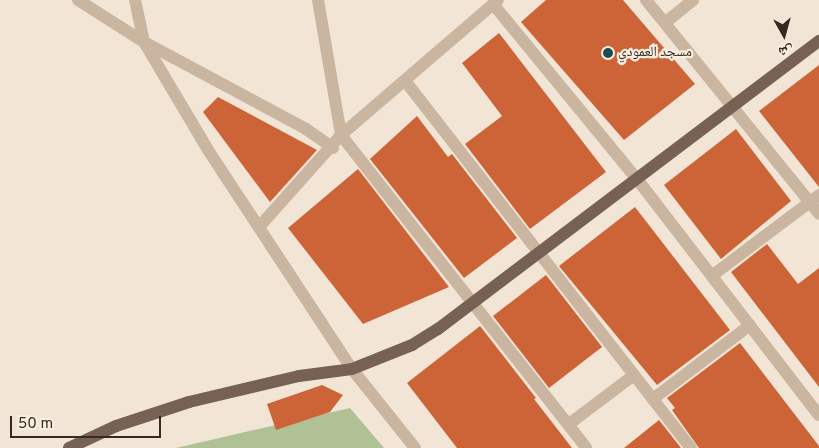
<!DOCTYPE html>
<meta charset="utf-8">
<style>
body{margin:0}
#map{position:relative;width:819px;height:448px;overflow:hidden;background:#f2e5d5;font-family:Overpass,"Noto Naskh Arabic",sans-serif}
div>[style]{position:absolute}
.green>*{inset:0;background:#b0c195}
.building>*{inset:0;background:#cc6438}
.minor>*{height:12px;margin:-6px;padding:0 6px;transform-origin:6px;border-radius:6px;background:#cab5a1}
.major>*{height:12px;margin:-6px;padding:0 6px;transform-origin:6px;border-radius:6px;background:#766154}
.dots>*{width:14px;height:14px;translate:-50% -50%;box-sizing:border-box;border:2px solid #f9efe1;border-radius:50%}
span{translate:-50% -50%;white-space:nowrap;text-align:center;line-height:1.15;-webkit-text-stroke:4.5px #f9efe1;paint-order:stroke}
.poi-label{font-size:14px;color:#332a24}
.left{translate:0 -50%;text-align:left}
.north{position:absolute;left:759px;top:10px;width:50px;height:50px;-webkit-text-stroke:4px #f9efe1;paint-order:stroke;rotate:173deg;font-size:14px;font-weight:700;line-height:20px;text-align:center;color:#332a24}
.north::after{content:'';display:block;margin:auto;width:18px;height:22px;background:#332a24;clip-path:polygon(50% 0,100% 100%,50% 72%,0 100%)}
.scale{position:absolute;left:10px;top:416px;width:151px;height:22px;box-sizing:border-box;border:2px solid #332a24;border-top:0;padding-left:6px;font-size:15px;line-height:18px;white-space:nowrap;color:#332a24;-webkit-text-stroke:4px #f9efe1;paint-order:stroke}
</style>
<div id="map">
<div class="green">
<i style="clip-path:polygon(350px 408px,384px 448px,176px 448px)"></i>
</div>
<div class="building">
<i style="clip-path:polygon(546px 0,623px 0,695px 84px,624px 140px,521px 22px)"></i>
<i style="clip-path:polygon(499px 33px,606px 172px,530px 229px,465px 144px,502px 116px,462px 63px)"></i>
<i style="clip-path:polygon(819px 65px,819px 187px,759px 111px)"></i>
<i style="clip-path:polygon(218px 97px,317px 150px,270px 202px,203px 112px)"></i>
<i style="clip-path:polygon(417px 116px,448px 157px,452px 154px,517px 238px,464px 278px,370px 159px)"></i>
<i style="clip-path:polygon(736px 129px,791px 201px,721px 259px,664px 185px)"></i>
<i style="clip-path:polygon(358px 169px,449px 287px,363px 324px,288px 228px)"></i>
<i style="clip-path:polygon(635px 207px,730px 330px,657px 385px,559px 266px)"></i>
<i style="clip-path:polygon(767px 244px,798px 284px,819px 268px,819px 387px,731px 272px)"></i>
<i style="clip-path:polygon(546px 275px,602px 347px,549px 388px,493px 316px)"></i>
<i style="clip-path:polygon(480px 326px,536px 398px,534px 399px,572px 448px,457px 448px,407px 383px)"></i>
<i style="clip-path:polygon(740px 343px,819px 446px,819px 448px,699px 448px,672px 410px,675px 408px,667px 398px)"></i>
<i style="clip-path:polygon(322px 385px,343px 395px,330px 412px,276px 430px,267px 404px)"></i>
<i style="clip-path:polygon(659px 420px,681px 448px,624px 448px)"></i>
</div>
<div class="minor">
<i style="left:78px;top:0;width:78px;rotate:32.5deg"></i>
<i style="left:144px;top:42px;width:184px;rotate:28.2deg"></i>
<i style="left:306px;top:129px;width:33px;rotate:35deg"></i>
<i style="left:135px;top:0;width:43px;rotate:77.9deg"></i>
<i style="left:144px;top:42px;width:126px;rotate:59.3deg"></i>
<i style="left:208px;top:150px;width:262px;rotate:56.7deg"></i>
<i style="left:352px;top:369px;width:101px;rotate:51.4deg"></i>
<i style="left:318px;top:0;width:137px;rotate:80.3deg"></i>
<i style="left:341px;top:135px;width:397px;rotate:51.9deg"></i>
<i style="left:646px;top:0;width:275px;rotate:51deg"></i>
<i style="left:493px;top:4px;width:227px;rotate:50.6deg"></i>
<i style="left:637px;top:179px;width:298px;rotate:52.4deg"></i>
<i style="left:666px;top:22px;width:35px;rotate:-39deg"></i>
<i style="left:406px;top:82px;width:464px;rotate:52.1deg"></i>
<i style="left:259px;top:227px;width:123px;rotate:-48.3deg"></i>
<i style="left:341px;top:135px;width:207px;rotate:-40.7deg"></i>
<i style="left:713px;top:275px;width:133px;rotate:-37deg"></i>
<i style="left:653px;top:399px;width:122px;rotate:-37.3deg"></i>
<i style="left:569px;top:424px;width:81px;rotate:-37deg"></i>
</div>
<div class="major">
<i style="left:69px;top:448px;width:52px;rotate:-25.1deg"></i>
<i style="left:116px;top:426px;width:77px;rotate:-18.2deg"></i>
<i style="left:189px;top:402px;width:113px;rotate:-13.3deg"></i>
<i style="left:299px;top:376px;width:53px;rotate:-7.5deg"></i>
<i style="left:352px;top:369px;width:65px;rotate:-21.8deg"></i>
<i style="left:412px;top:345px;width:31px;rotate:-32deg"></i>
<i style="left:438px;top:329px;width:478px;rotate:-37.1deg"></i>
</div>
<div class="dots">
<i style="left:608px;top:53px;background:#184f56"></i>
</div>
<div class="poi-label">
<span class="left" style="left:618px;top:53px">مسجد العمودي</span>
</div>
<div class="north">ش</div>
<div class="scale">50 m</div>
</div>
